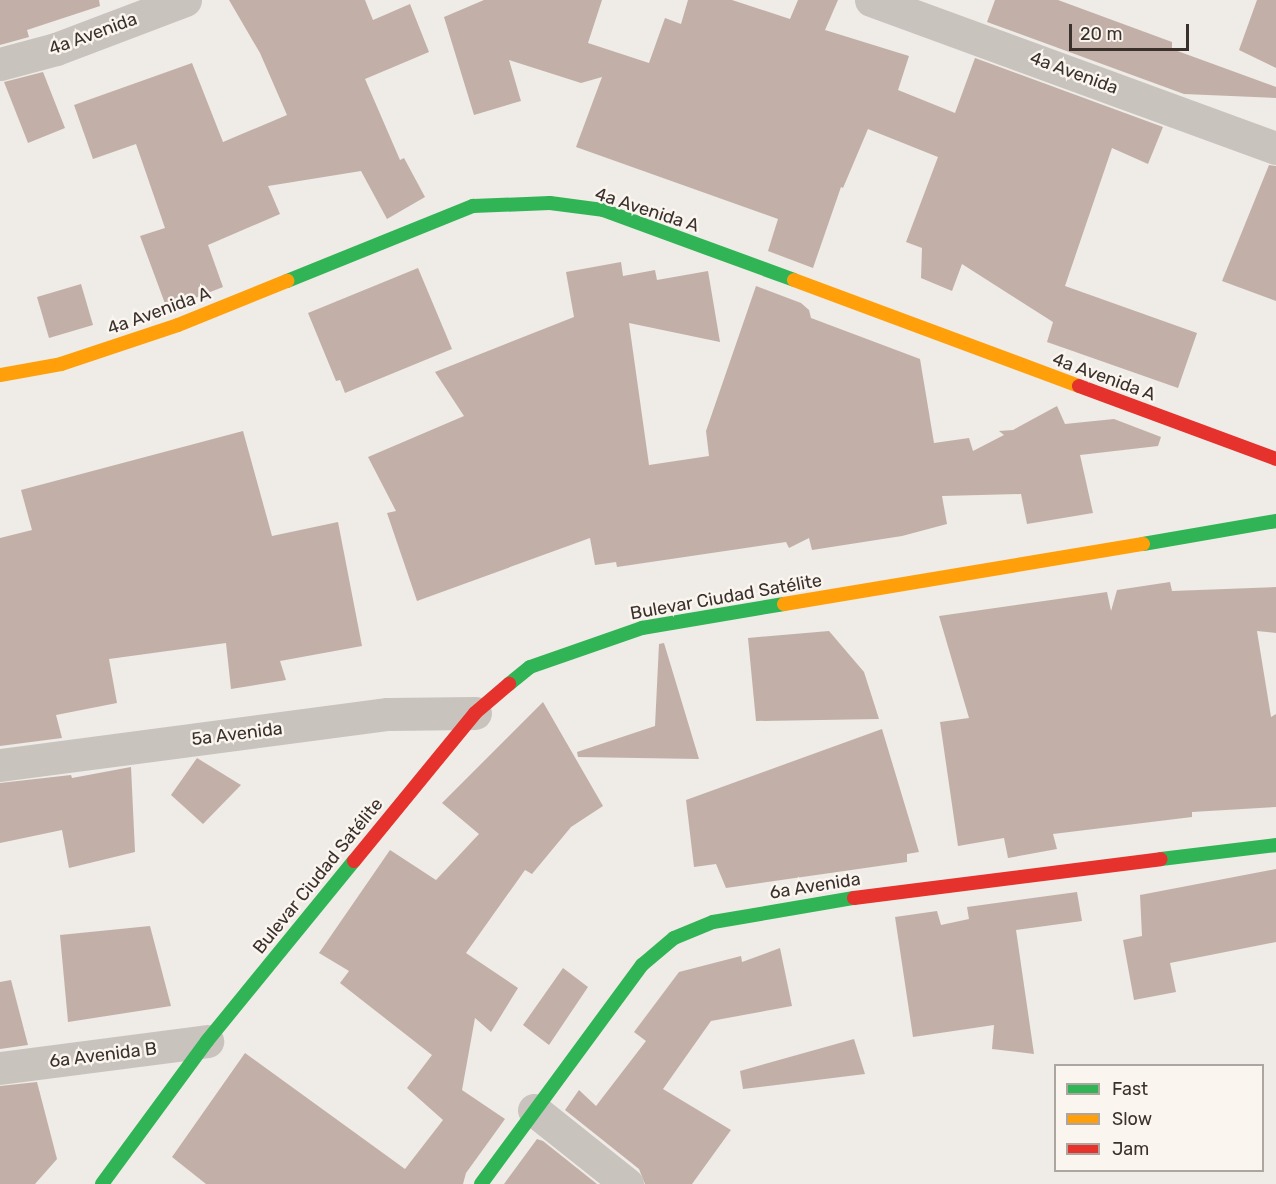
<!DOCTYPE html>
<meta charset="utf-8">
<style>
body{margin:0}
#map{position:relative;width:1276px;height:1184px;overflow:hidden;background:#efebe6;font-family:Rubik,sans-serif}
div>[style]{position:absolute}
.building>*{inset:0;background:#c2b0a8}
.street>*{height:33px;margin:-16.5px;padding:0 16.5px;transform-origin:16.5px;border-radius:16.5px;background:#c9c3be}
.fast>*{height:14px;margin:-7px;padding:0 7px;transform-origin:7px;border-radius:7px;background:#30b455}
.slow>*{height:14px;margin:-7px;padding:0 7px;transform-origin:7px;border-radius:7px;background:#ff9f0a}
.jam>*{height:14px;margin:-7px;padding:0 7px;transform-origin:7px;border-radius:7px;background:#e5322d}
span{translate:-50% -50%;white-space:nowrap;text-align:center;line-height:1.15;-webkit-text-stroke:5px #faf5ee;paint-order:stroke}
.street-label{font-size:18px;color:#3a302c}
.legend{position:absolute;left:1054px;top:1064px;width:210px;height:108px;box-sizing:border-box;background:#faf5ee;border:2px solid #ada6a0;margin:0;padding:8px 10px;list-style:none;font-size:18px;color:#3a302c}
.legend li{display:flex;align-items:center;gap:12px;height:30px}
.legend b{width:30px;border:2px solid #ada6a0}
.scale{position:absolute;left:1069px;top:24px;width:120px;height:27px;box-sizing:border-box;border:3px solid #3a302c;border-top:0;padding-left:8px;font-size:18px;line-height:21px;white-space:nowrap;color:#3a302c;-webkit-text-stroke:4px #faf5ee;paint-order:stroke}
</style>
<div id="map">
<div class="building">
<i style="clip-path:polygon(0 0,99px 0,100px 6px,27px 30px,29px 37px,0 45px)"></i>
<i style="clip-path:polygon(229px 0,365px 0,373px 20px,410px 4px,429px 52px,365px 79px,400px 160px,404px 158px,425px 197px,387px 219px,361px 171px,268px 186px,280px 214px,208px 245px,223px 287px,167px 309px,140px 236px,165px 228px,136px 144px,93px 159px,74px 105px,192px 63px,223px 142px,287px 115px,260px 53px)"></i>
<i style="clip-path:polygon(484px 0,602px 0,588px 43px,649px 63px,665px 18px,681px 24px,688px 0,732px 0,790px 19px,798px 0,838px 0,825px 30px,909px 56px,898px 90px,955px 113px,975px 58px,1163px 127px,1148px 164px,1112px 148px,1065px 286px,1197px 333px,1178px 388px,1047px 342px,1053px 322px,962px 264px,952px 291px,921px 278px,922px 248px,906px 242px,938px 157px,868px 129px,843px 188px,841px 187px,813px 268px,768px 251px,778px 219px,576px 147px,602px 77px,581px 83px,509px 60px,521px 101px,474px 115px,444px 17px)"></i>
<i style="clip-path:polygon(995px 0,1058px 0,1172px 42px,1172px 49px,1276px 87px,1276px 98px,1184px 94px,987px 22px)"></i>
<i style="clip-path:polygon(1257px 0,1276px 0,1276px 68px,1239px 50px)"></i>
<i style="clip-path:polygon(43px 72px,65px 128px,28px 143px,4px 82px)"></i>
<i style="clip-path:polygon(1269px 165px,1276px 166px,1276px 301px,1222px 281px)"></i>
<i style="clip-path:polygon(621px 262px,623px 276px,655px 270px,657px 280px,708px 271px,720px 342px,629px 323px,649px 465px,709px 456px,706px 431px,756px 286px,801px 303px,809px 310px,811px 318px,920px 359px,934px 443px,969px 438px,973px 451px,1004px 435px,999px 431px,1013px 430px,1057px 406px,1065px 424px,1114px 419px,1161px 437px,1158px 446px,1080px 455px,1093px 513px,1027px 524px,1021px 494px,942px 496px,947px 524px,902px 536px,812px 550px,809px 538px,789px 548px,786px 542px,617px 567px,616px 562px,595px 565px,590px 538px,417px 601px,387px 513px,396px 511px,368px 457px,464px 416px,435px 372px,574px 317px,566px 272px)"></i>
<i style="clip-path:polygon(418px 268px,452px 349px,345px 393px,340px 380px,336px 381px,308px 313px)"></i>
<i style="clip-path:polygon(81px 284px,93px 325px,49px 338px,37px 297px)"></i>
<i style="clip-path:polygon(243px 431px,272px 536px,338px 522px,362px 646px,280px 661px,286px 680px,231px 689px,226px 643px,109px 659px,117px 703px,56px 715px,62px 738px,0 746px,0 538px,32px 530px,21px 490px)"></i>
<i style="clip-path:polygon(1170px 582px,1172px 591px,1276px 587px,1276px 633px,1257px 631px,1271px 717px,1276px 714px,1276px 807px,1192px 812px,1192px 817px,1053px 834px,1057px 849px,1008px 858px,1004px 838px,958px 846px,940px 722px,969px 718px,939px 616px,1107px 592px,1111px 611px,1117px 590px)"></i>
<i style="clip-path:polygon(829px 631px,864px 672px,879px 719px,756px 721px,748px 638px)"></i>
<i style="clip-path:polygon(664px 643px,699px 759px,578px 757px,577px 752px,655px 726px,659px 644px)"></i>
<i style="clip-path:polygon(543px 702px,603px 806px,571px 827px,532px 874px,525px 870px,466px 953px,518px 988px,491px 1032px,475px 1018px,462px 1090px,505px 1119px,466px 1173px,463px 1184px,206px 1184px,172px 1157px,245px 1053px,405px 1169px,443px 1120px,407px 1088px,432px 1055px,340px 983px,349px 971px,319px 953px,390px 850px,436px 880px,479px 834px,442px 803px)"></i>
<i style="clip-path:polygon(882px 729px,919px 852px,907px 854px,907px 862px,726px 888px,716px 864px,694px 867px,686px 800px)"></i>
<i style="clip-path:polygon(197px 758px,241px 785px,203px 824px,171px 795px)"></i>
<i style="clip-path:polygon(131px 767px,135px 852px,69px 868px,62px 830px,0 843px,0 783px,71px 775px,72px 778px)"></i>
<i style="clip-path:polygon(1276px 869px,1276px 942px,1170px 963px,1176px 992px,1134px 1000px,1123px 940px,1142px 936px,1140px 895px)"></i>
<i style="clip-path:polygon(1077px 892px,1082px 921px,1016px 930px,1034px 1054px,992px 1049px,994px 1025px,913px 1037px,895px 917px,937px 911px,941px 925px,969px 919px,967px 907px)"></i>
<i style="clip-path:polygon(150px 926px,171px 1006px,68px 1022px,60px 935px)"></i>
<i style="clip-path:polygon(780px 948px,792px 1006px,711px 1021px,663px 1089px,731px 1130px,692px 1184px,645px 1184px,639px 1169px,565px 1110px,579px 1090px,596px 1106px,646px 1041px,634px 1032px,679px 972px,741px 956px,742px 962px)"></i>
<i style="clip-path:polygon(563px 968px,588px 987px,549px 1045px,523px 1025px)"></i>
<i style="clip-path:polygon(11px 980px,28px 1045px,0 1049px,0 982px)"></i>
<i style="clip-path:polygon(854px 1039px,865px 1074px,743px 1089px,740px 1071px)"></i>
<i style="clip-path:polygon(37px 1082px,57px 1159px,35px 1184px,0 1184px,0 1086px)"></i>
<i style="clip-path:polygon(537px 1139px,543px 1141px,597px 1184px,504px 1184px)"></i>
</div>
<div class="street">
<i style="left:871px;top:0;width:431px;rotate:20.1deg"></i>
<i style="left:0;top:64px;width:58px;rotate:-15deg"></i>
<i style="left:56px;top:49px;width:138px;rotate:-20.8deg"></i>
<i style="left:0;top:765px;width:391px;rotate:-7.5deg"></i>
<i style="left:388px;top:714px;width:87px;rotate:-0.7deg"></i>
<i style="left:0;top:1068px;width:209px;rotate:-7.4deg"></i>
<i style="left:534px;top:1110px;width:119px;rotate:38.5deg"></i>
</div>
<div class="fast">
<i style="left:287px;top:281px;width:201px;rotate:-22deg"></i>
<i style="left:473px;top:206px;width:77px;rotate:-2.2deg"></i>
<i style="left:550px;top:203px;width:53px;rotate:7.5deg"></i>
<i style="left:603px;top:210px;width:203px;rotate:20.1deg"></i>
<i style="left:1143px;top:544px;width:135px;rotate:-9.8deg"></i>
<i style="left:509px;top:684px;width:27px;rotate:-39deg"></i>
<i style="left:530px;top:667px;width:119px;rotate:-19.2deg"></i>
<i style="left:642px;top:628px;width:144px;rotate:-9.6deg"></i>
<i style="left:1161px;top:859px;width:116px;rotate:-6.9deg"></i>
<i style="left:102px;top:1184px;width:177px;rotate:-53.7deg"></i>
<i style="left:207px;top:1041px;width:232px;rotate:-50.8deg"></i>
<i style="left:481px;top:1184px;width:272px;rotate:-53.7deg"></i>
<i style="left:642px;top:965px;width:42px;rotate:-40.2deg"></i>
<i style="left:674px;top:938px;width:42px;rotate:-22.3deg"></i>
<i style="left:713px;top:922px;width:143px;rotate:-9.7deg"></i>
</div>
<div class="slow">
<i style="left:794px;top:280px;width:304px;rotate:20.4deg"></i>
<i style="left:0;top:375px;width:62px;rotate:-10.2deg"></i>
<i style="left:61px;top:364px;width:123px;rotate:-18.4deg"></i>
<i style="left:178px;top:325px;width:118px;rotate:-22deg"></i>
<i style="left:784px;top:604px;width:364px;rotate:-9.5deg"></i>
</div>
<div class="jam">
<i style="left:1079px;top:386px;width:210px;rotate:20.3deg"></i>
<i style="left:354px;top:861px;width:191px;rotate:-50.7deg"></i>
<i style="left:475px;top:713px;width:45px;rotate:-40.5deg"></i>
<i style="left:854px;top:898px;width:309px;rotate:-7.2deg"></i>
</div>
<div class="street-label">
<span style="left:93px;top:34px;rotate:-20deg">4a Avenida</span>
<span style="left:1074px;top:73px;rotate:20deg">4a Avenida</span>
<span style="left:647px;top:210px;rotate:18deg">4a Avenida A</span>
<span style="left:159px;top:311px;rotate:-20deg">4a Avenida A</span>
<span style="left:1104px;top:377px;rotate:20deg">4a Avenida A</span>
<span style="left:726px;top:597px;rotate:-10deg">Bulevar Ciudad Satélite</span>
<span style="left:237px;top:734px;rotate:-7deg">5a Avenida</span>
<span style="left:318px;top:876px;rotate:-51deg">Bulevar Ciudad Satélite</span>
<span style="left:815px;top:886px;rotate:-9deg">6a Avenida</span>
<span style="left:103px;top:1055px;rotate:-7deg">6a Avenida B</span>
</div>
<ul class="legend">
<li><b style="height:8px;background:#30b455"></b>Fast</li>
<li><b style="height:8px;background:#ff9f0a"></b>Slow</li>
<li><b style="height:8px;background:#e5322d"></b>Jam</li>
</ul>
<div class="scale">20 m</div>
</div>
